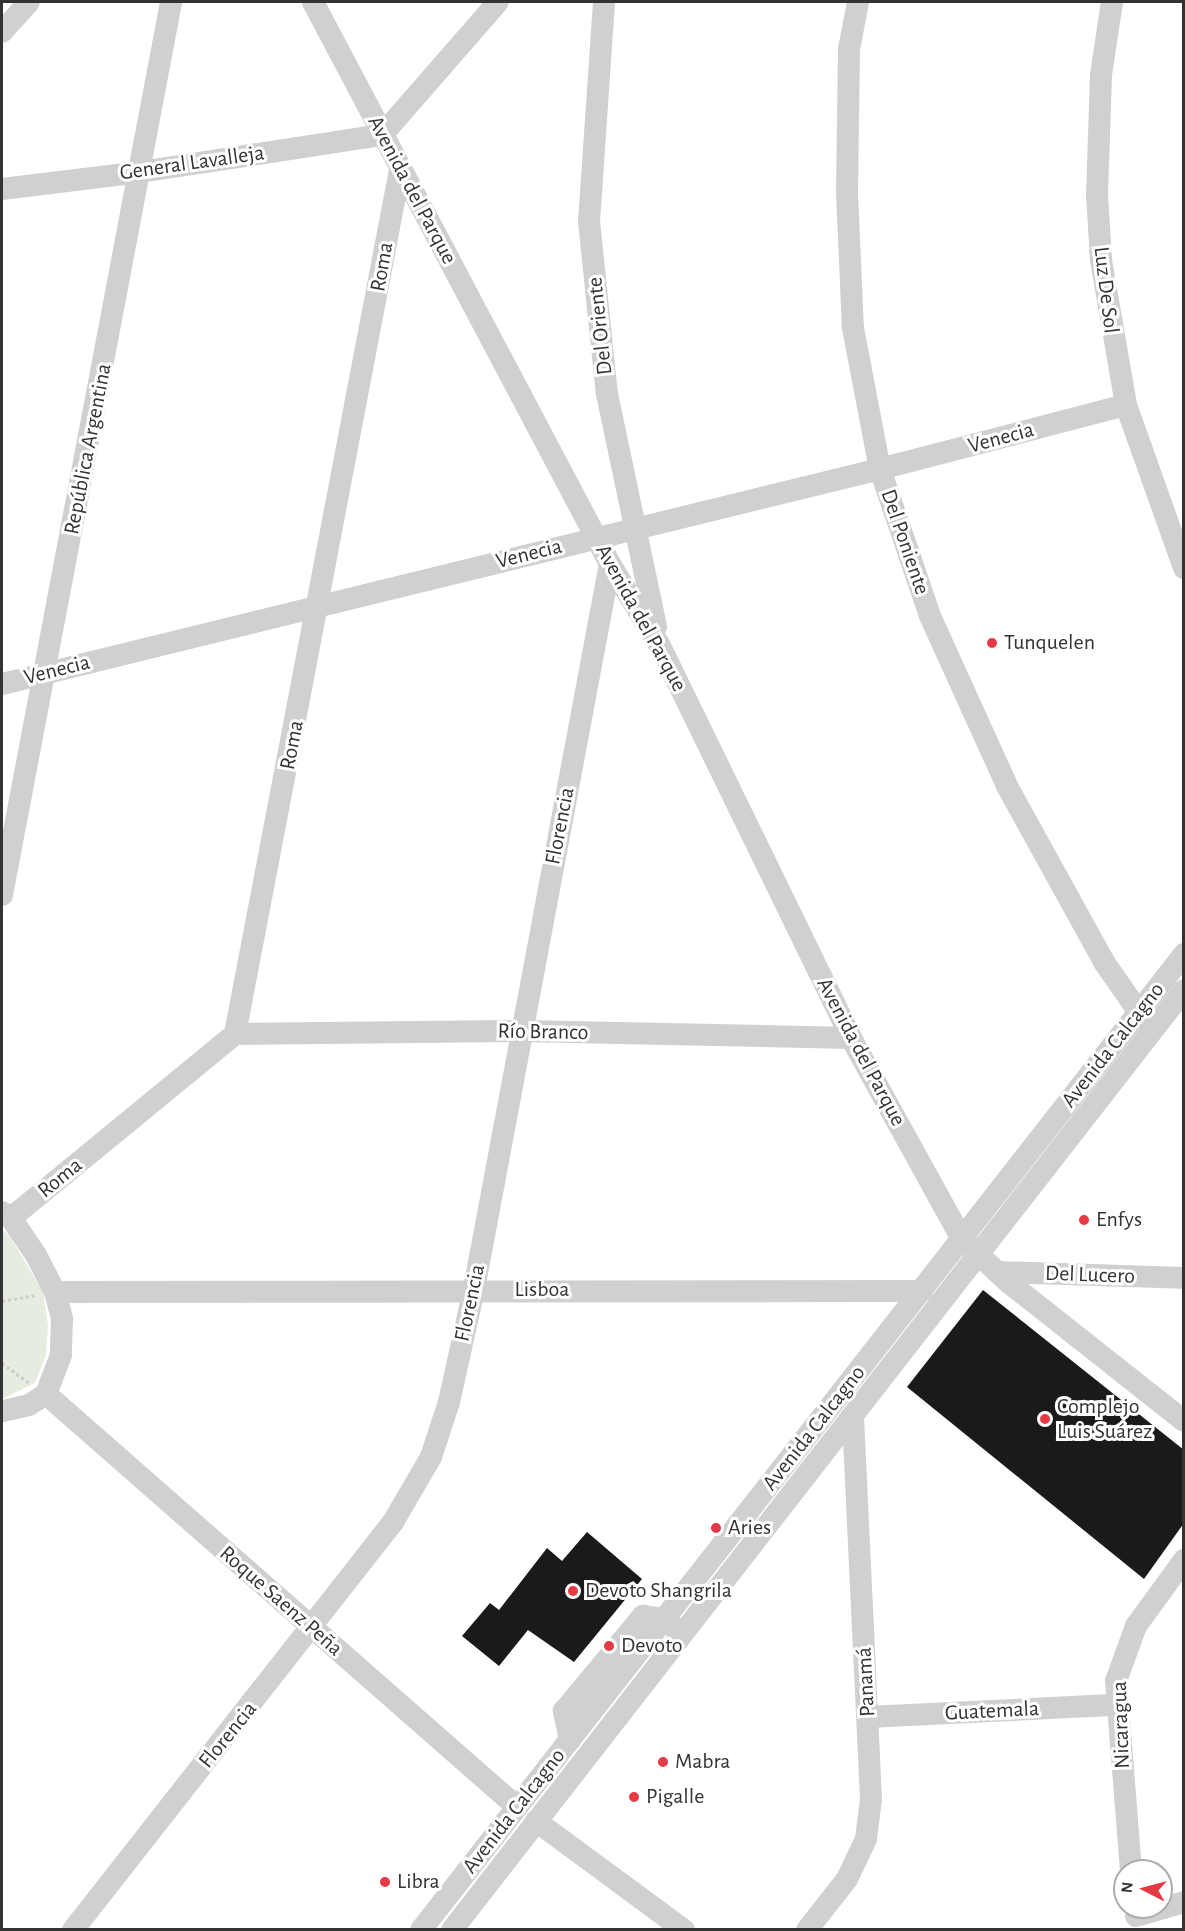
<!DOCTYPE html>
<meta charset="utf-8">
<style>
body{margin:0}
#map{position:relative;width:1185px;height:1931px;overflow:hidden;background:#fff;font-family:"Alegreya Sans",sans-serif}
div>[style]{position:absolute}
.green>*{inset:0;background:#e6ecdf}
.building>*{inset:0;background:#1a1a1a}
.path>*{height:3px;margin-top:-1.5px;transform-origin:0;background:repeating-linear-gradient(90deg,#cdcdcd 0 3px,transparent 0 6px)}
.minor>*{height:22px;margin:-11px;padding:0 11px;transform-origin:11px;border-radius:11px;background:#d0d0d0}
.dots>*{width:16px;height:16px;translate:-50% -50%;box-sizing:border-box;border:3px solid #fff;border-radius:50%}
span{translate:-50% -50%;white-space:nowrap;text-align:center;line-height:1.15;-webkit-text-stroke:6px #fff;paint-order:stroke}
.street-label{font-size:22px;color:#333}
.poi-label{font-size:22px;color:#333}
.left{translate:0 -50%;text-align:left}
.frame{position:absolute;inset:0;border:3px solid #333;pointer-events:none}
.north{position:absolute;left:1113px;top:1859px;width:60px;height:60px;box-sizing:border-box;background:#fff;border:2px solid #adadad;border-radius:50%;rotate:276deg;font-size:16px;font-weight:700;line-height:24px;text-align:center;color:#333}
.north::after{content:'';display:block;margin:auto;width:21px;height:27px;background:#e63946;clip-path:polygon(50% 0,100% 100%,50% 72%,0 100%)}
</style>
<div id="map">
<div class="green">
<i style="clip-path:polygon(2px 1230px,9px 1235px,43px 1292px,48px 1325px,46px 1355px,35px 1383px,2px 1399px)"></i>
</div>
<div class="building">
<i style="clip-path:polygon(983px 1290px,1184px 1450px,1184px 1523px,1144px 1579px,907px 1387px)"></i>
<i style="clip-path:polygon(587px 1532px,642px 1579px,574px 1662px,528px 1630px,499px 1666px,462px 1636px,490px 1603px,499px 1610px,547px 1548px,562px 1561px)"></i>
</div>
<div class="path">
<i style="left:2px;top:1301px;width:34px;rotate:-10deg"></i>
<i style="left:2px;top:1363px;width:34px;rotate:36deg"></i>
</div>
<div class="minor">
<i style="left:313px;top:2px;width:636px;rotate:62.14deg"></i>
<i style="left:610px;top:564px;width:96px;rotate:58.6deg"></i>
<i style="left:660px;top:646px;width:436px;rotate:64deg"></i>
<i style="left:851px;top:1038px;width:230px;rotate:61.1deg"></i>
<i style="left:962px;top:1239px;width:63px;rotate:43.1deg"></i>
<i style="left:1008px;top:1282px;width:224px;rotate:38.3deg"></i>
<i style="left:604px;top:2px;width:220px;rotate:93.9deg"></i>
<i style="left:589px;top:221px;width:174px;rotate:84.1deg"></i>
<i style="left:607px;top:394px;width:238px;rotate:78.1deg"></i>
<i style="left:858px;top:2px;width:48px;rotate:100.8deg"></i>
<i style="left:849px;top:49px;width:144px;rotate:90.8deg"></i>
<i style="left:847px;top:193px;width:135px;rotate:87.5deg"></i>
<i style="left:853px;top:328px;width:144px;rotate:79.2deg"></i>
<i style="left:880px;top:469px;width:155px;rotate:71.2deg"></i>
<i style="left:930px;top:616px;width:187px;rotate:65.6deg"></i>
<i style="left:1007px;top:786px;width:201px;rotate:61.1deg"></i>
<i style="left:1104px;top:962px;width:72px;rotate:55.2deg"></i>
<i style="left:1112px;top:2px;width:74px;rotate:98.6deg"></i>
<i style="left:1101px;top:75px;width:119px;rotate:91.9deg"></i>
<i style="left:1097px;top:194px;width:66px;rotate:86.5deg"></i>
<i style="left:1101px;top:260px;width:147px;rotate:80.2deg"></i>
<i style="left:1126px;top:405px;width:173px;rotate:70.4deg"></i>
<i style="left:2px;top:32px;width:40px;rotate:-48deg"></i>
<i style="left:2px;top:189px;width:139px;rotate:-7deg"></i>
<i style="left:140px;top:172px;width:245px;rotate:-8.7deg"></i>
<i style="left:382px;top:135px;width:176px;rotate:-48.9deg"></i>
<i style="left:2px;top:684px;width:904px;rotate:-13.76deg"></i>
<i style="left:880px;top:469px;width:254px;rotate:-14.6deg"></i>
<i style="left:2px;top:895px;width:909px;rotate:-79.28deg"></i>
<i style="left:235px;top:1034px;width:286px;rotate:-0.6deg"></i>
<i style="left:521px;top:1031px;width:330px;rotate:1.2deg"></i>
<i style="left:2px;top:1212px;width:11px;rotate:34deg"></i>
<i style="left:11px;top:1218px;width:45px;rotate:56deg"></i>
<i style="left:36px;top:1255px;width:42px;rotate:62.8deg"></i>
<i style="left:55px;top:1292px;width:28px;rotate:75deg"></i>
<i style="left:62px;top:1319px;width:36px;rotate:92deg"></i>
<i style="left:61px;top:1355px;width:42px;rotate:111deg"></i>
<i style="left:46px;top:1394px;width:20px;rotate:147deg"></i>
<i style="left:29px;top:1405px;width:28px;rotate:167deg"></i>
<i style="left:11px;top:1218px;width:290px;rotate:-39.4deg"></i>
<i style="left:235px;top:1034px;width:880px;rotate:-79.19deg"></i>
<i style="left:997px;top:1272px;width:187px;rotate:1.8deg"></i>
<i style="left:55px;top:1292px;width:867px;rotate:-0.07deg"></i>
<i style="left:46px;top:1394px;width:626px;rotate:41.25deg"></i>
<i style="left:868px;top:1717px;width:249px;rotate:-2.8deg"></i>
<i style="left:570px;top:1740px;width:30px;rotate:-102deg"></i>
<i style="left:564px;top:1711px;width:124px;rotate:-50.3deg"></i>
<i style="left:643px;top:1616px;width:22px;rotate:8deg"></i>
<i style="left:665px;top:1619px;width:12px;rotate:42deg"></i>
<i style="left:536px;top:1821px;width:184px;rotate:36.4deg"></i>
<i style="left:1131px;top:1871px;width:191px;rotate:-94.5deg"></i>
<i style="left:1116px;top:1681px;width:59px;rotate:-70deg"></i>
<i style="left:1136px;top:1626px;width:82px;rotate:-54deg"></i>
<i style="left:1136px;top:1916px;width:50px;rotate:-16.3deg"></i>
<i style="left:73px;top:1930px;width:519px;rotate:-51.89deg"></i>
<i style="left:393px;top:1522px;width:75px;rotate:-59.7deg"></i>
<i style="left:431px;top:1457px;width:58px;rotate:-71.9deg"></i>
<i style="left:449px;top:1402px;width:116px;rotate:-77.5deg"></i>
<i style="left:474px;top:1289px;width:738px;rotate:-79.38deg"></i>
<i style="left:421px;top:1930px;width:1239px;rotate:-51.98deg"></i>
<i style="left:452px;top:1930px;width:1191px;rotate:-52.09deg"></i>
<i style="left:807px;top:1930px;width:65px;rotate:-51.9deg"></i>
<i style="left:847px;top:1879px;width:44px;rotate:-64.6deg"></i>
<i style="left:866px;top:1839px;width:40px;rotate:-82.9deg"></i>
<i style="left:871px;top:1799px;width:384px;rotate:-92.7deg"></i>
</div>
<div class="dots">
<i style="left:992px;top:643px;background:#e63946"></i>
<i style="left:1084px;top:1220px;background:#e63946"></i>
<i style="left:1045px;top:1419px;background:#e63946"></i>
<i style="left:716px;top:1528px;background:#e63946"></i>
<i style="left:573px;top:1591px;background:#e63946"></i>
<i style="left:609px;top:1646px;background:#e63946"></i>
<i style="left:663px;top:1762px;background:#e63946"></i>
<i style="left:634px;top:1797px;background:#e63946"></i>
<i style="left:385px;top:1882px;background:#e63946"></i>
</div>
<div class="street-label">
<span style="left:192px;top:163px;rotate:-8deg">General Lavalleja</span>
<span style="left:412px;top:190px;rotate:62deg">Avenida del Parque</span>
<span style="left:382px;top:267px;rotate:-80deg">Roma</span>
<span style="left:1106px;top:290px;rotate:83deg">Luz De Sol</span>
<span style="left:600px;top:326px;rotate:-96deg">Del Oriente</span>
<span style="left:1001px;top:438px;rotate:-15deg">Venecia</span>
<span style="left:88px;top:449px;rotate:-79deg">República Argentina</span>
<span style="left:905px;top:542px;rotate:71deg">Del Poniente</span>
<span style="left:529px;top:554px;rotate:-14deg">Venecia</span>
<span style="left:641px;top:618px;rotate:61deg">Avenida del Parque</span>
<span style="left:57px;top:670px;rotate:-14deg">Venecia</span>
<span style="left:292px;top:745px;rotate:-79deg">Roma</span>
<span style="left:560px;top:826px;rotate:-79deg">Florencia</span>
<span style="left:543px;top:1032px;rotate:1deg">Río Branco</span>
<span style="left:1113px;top:1045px;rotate:-52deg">Avenida Calcagno</span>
<span style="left:861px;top:1052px;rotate:62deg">Avenida del Parque</span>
<span style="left:60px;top:1178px;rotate:-39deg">Roma</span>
<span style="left:1090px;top:1275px;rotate:2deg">Del Lucero</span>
<span style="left:542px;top:1290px">Lisboa</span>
<span style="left:470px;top:1303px;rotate:-78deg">Florencia</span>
<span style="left:814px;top:1428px;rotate:-52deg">Avenida Calcagno</span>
<span style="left:281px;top:1601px;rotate:41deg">Roque Saenz Peña</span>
<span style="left:866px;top:1682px;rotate:-93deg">Panamá</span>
<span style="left:992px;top:1711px;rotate:-3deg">Guatemala</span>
<span style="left:1121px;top:1725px;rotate:-92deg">Nicaragua</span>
<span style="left:228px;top:1735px;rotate:-51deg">Florencia</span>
<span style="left:514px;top:1811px;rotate:-52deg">Avenida Calcagno</span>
</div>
<div class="poi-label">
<span class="left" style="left:1004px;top:643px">Tunquelen</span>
<span class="left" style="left:1096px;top:1220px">Enfys</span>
<span class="left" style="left:1057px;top:1419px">Complejo<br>Luis Suárez</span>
<span class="left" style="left:728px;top:1528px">Aries</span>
<span class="left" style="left:585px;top:1591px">Devoto Shangrila</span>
<span class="left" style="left:621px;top:1646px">Devoto</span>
<span class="left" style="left:675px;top:1762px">Mabra</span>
<span class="left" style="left:646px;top:1797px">Pigalle</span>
<span class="left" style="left:397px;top:1882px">Libra</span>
</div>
<div class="frame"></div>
<div class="north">N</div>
</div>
